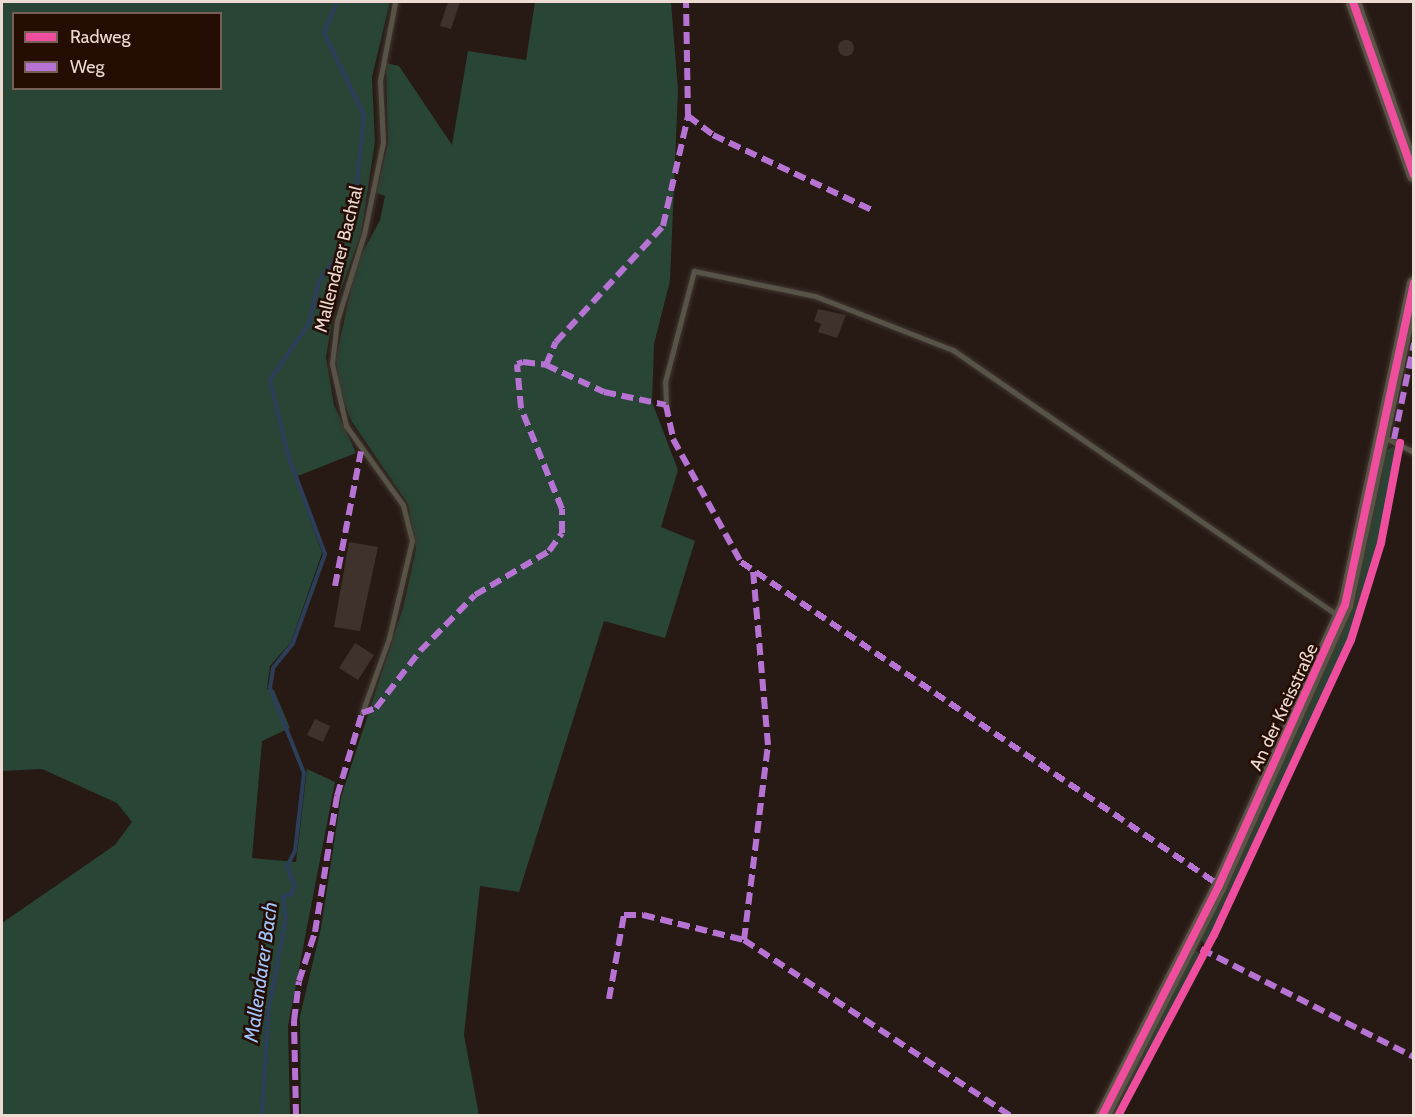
<!DOCTYPE html>
<meta charset="utf-8">
<style>
body{margin:0}
#map{position:relative;width:1415px;height:1117px;overflow:hidden;background:#271a14;font-family:Cabin,sans-serif}
div>[style]{position:absolute}
.green>*{inset:0;background:#284535}
.stream>*{height:4px;margin:-2px;padding:0 2px;transform-origin:2px;border-radius:2px;background:#2d3e5b}
.building>*{inset:0;background:#3f322b}
.round{border-radius:50%}
.roads{filter:drop-shadow(0 0 2px #413630) drop-shadow(0 0 2px #413630)}
.lane>*{height:5px;margin:-2.5px;padding:0 2.5px;transform-origin:2.5px;border-radius:2.5px;background:#585347}
.secondary>*{height:15px;margin:-7.5px;padding:0 7.5px;transform-origin:7.5px;border-radius:7.5px;background:#5c5547}
.quiet>*{height:6px;margin-top:-3px;transform-origin:0;background:repeating-linear-gradient(90deg,#b673d3 0 12px,transparent 0 18px)}
.cycleway>*{height:8px;margin:-4px;padding:0 4px;transform-origin:4px;border-radius:4px;background:#ef4d9e}
span{translate:-50% -50%;white-space:nowrap;text-align:center;line-height:1.15;-webkit-text-stroke:5px #250d04;paint-order:stroke}
.street-label{font-size:18px;color:#eddad3}
.water-label{font-size:20px;color:#a0c5fe;font-style:italic}
.frame{position:absolute;inset:0;border:3px solid #eddad3;pointer-events:none}
.legend{position:absolute;left:12px;top:12px;width:210px;height:78px;box-sizing:border-box;background:#250d04;border:2px solid #755f57;margin:0;padding:8px 10px;list-style:none;font-size:18px;color:#eddad3}
.legend li{display:flex;align-items:center;gap:12px;height:30px}
.legend b{width:30px;border:2px solid #755f57}
</style>
<div id="map">
<div class="green">
<i style="clip-path:polygon(evenodd,2px 2px,390px 2px,372px 77px,375px 142px,361px 234px,335px 306px,326px 357px,334px 405px,356px 453px,295px 477px,322px 553px,291px 642px,270px 666px,267px 689px,274px 690px,290px 728px,262px 741px,252px 858px,296px 862px,307px 769px,335px 782px,288px 1026px,290px 1115px,2px 1115px,2px 923px,115px 845px,132px 822px,117px 803px,42px 769px,2px 771px,2px 2px,14px 14px,220px 14px,220px 88px,14px 88px,14px 14px)"></i>
<i style="clip-path:polygon(535px 2px,671px 2px,678px 90px,670px 281px,654px 344px,652px 402px,678px 470px,661px 527px,695px 541px,665px 638px,604px 621px,519px 892px,480px 886px,464px 1035px,479px 1115px,301px 1116px,300px 1016px,321px 928px,341px 797px,403px 608px,416px 549px,408px 504px,352px 422px,339px 391px,336px 359px,356px 265px,380px 220px,385px 196px,376px 193px,388px 143px,386px 63px,399px 66px,452px 145px,468px 51px,526px 60px)"></i>
<i style="clip-path:polygon(1394px 446px,1398px 447px,1378px 545px,1348px 641px,1206px 946px,1199px 937px,1354px 596px,1386px 451px)"></i>
<i style="clip-path:polygon(1192px 949px,1200px 953px,1125px 1098px,1116px 1115px,1106px 1116px)"></i>
</div>
<div class="stream">
<i style="left:262px;top:1116px;width:102px;rotate:-86.6deg"></i>
<i style="left:268px;top:1014px;width:99px;rotate:-79.5deg"></i>
<i style="left:286px;top:917px;width:20px;rotate:-99deg"></i>
<i style="left:283px;top:897px;width:9px;rotate:-18deg"></i>
<i style="left:292px;top:894px;width:9px;rotate:-77deg"></i>
<i style="left:294px;top:885px;width:20px;rotate:-110deg"></i>
<i style="left:287px;top:866px;width:17px;rotate:-62deg"></i>
<i style="left:295px;top:851px;width:79px;rotate:-83.4deg"></i>
<i style="left:304px;top:773px;width:92px;rotate:-111.8deg"></i>
<i style="left:270px;top:688px;width:20px;rotate:-81deg"></i>
<i style="left:273px;top:668px;width:32px;rotate:-51deg"></i>
<i style="left:293px;top:643px;width:95px;rotate:-70.2deg"></i>
<i style="left:325px;top:554px;width:106px;rotate:-110.5deg"></i>
<i style="left:288px;top:455px;width:77px;rotate:-103.5deg"></i>
<i style="left:270px;top:380px;width:69px;rotate:-55.6deg"></i>
<i style="left:309px;top:323px;width:43px;rotate:-76.6deg"></i>
<i style="left:319px;top:281px;width:30px;rotate:-53deg"></i>
<i style="left:337px;top:257px;width:35px;rotate:-70deg"></i>
<i style="left:349px;top:224px;width:43px;rotate:-79.2deg"></i>
<i style="left:357px;top:182px;width:67px;rotate:-84deg"></i>
<i style="left:364px;top:115px;width:91px;rotate:-116deg"></i>
<i style="left:324px;top:33px;width:34px;rotate:-67deg"></i>
</div>
<div class="building">
<i style="clip-path:polygon(448px 2px,460px 2px,451px 29px,440px 26px)"></i>
<i class="round" style="left:838px;top:40px;width:16px;height:16px"></i>
<i style="clip-path:polygon(818px 309px,846px 315px,837px 338px,818px 332px,821px 324px,814px 321px)"></i>
<i style="clip-path:polygon(349px 542px,378px 547px,360px 631px,334px 627px)"></i>
<i style="clip-path:polygon(355px 643px,374px 655px,358px 680px,339px 668px)"></i>
<i style="clip-path:polygon(315px 719px,330px 726px,323px 742px,307px 735px)"></i>
</div>
<div class="roads">
<div class="lane">
<i style="left:666px;top:405px;width:23px;rotate:-92deg"></i>
<i style="left:665px;top:382px;width:115px;rotate:-75.4deg"></i>
<i style="left:694px;top:271px;width:124px;rotate:11.7deg"></i>
<i style="left:815px;top:296px;width:148px;rotate:21.4deg"></i>
<i style="left:953px;top:350px;width:469px;rotate:34.6deg"></i>
<i style="left:1384px;top:437px;width:34px;rotate:27deg"></i>
<i style="left:362px;top:713px;width:80px;rotate:-70.2deg"></i>
<i style="left:389px;top:638px;width:100px;rotate:-76.7deg"></i>
<i style="left:412px;top:541px;width:37px;rotate:-104deg"></i>
<i style="left:403px;top:505px;width:97px;rotate:-125.8deg"></i>
<i style="left:346px;top:426px;width:64px;rotate:-102.7deg"></i>
<i style="left:332px;top:364px;width:43px;rotate:-83.4deg"></i>
<i style="left:337px;top:321px;width:91px;rotate:-72.8deg"></i>
<i style="left:364px;top:234px;width:94px;rotate:-78.3deg"></i>
<i style="left:383px;top:142px;width:61px;rotate:-92.8deg"></i>
<i style="left:380px;top:81px;width:80px;rotate:-79.2deg"></i>
</div>
<div class="secondary">
<i style="left:1353px;top:2px;width:183px;rotate:70.6deg"></i>
<i style="left:1102px;top:1116px;width:259px;rotate:-63.1deg"></i>
<i style="left:1219px;top:885px;width:307px;rotate:-65.8deg"></i>
<i style="left:1345px;top:605px;width:329px;rotate:-77.9deg"></i>
</div>
</div>
<div class="quiet">
<i style="left:688px;top:116px;width:31px;rotate:37deg"></i>
<i style="left:713px;top:135px;width:178px;rotate:25.3deg"></i>
<i style="left:546px;top:365px;width:25px;rotate:-67deg"></i>
<i style="left:556px;top:342px;width:158px;rotate:-47.3deg"></i>
<i style="left:663px;top:226px;width:113px;rotate:-77.2deg"></i>
<i style="left:688px;top:116px;width:114px;rotate:-91deg"></i>
<i style="left:1394px;top:439px;width:98px;rotate:-78.2deg"></i>
<i style="left:335px;top:586px;width:137px;rotate:-79.1deg"></i>
<i style="left:744px;top:940px;width:196px;rotate:-83deg"></i>
<i style="left:768px;top:745px;width:176px;rotate:-94.9deg"></i>
<i style="left:1201px;top:949px;width:239px;rotate:26.9deg"></i>
<i style="left:609px;top:999px;width:85px;rotate:-79.9deg"></i>
<i style="left:624px;top:915px;width:19px"></i>
<i style="left:643px;top:915px;width:104px;rotate:13.9deg"></i>
<i style="left:744px;top:940px;width:320px;rotate:33.4deg"></i>
<i style="left:296px;top:1116px;width:95px;rotate:-91.2deg"></i>
<i style="left:294px;top:1021px;width:40px;rotate:-82.9deg"></i>
<i style="left:299px;top:981px;width:52px;rotate:-71.9deg"></i>
<i style="left:315px;top:932px;width:138px;rotate:-80.8deg"></i>
<i style="left:337px;top:796px;width:87px;rotate:-73.2deg"></i>
<i style="left:362px;top:713px;width:15px;rotate:-20deg"></i>
<i style="left:376px;top:708px;width:72px;rotate:-52.3deg"></i>
<i style="left:420px;top:651px;width:78px;rotate:-45.5deg"></i>
<i style="left:475px;top:595px;width:86px;rotate:-30.7deg"></i>
<i style="left:549px;top:551px;width:22px;rotate:-54deg"></i>
<i style="left:562px;top:533px;width:24px;rotate:-90deg"></i>
<i style="left:562px;top:509px;width:109px;rotate:-112.1deg"></i>
<i style="left:521px;top:408px;width:44px;rotate:-95.2deg"></i>
<i style="left:517px;top:364px;width:6px;rotate:-18deg"></i>
<i style="left:523px;top:362px;width:23px;rotate:7deg"></i>
<i style="left:546px;top:365px;width:64px;rotate:25deg"></i>
<i style="left:604px;top:392px;width:63px;rotate:11.8deg"></i>
<i style="left:666px;top:405px;width:35px;rotate:78deg"></i>
<i style="left:673px;top:439px;width:141px;rotate:61.1deg"></i>
<i style="left:741px;top:562px;width:577px;rotate:34.05deg"></i>
</div>
<div class="cycleway">
<i style="left:1353px;top:2px;width:183px;rotate:70.6deg"></i>
<i style="left:1102px;top:1116px;width:259px;rotate:-63.1deg"></i>
<i style="left:1219px;top:885px;width:307px;rotate:-65.8deg"></i>
<i style="left:1345px;top:605px;width:329px;rotate:-77.9deg"></i>
<i style="left:1118px;top:1116px;width:205px;rotate:-62.1deg"></i>
<i style="left:1214px;top:935px;width:325px;rotate:-65.1deg"></i>
<i style="left:1351px;top:640px;width:102px;rotate:-72.8deg"></i>
<i style="left:1381px;top:543px;width:102px;rotate:-79.2deg"></i>
</div>
<div class="street-label">
<span style="left:339px;top:259px;rotate:-76deg">Mallendarer Bachtal</span>
<span style="left:1284px;top:707px;rotate:-65deg">An der Kreisstraße</span>
</div>
<div class="water-label">
<span style="left:261px;top:972px;rotate:-82deg">Mallendarer Bach</span>
</div>
<div class="frame"></div>
<ul class="legend">
<li><b style="height:8px;background:#ef4d9e"></b>Radweg</li>
<li><b style="height:8px;background:#b673d3"></b>Weg</li>
</ul>
</div>
